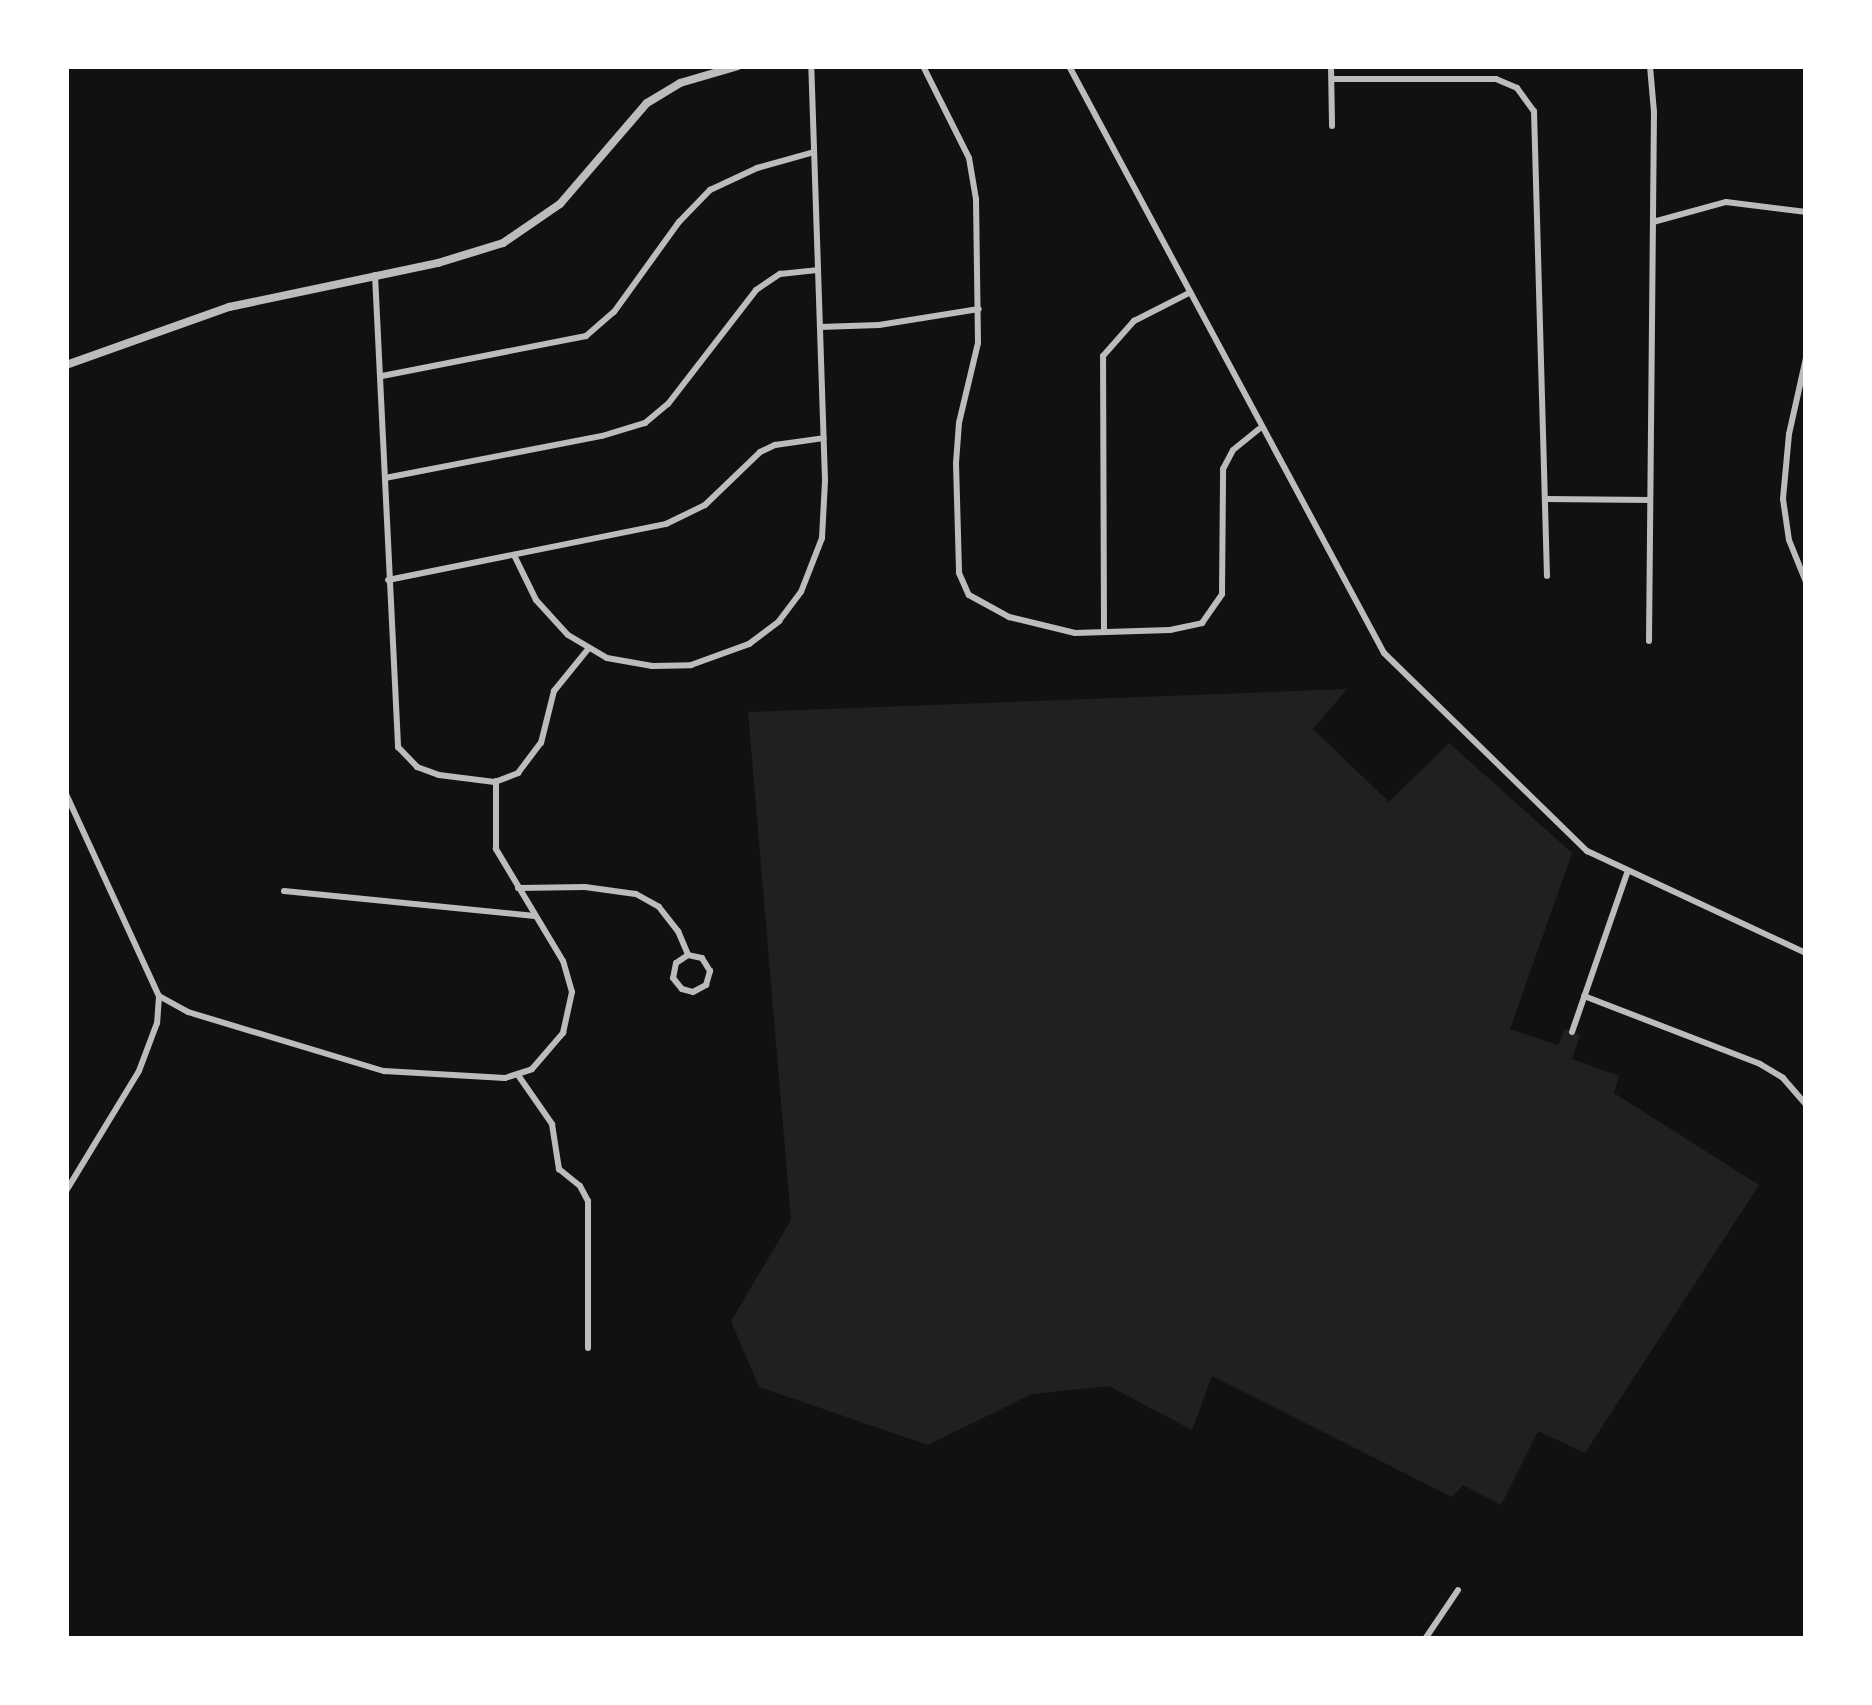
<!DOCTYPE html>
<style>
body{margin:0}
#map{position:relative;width:1872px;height:1705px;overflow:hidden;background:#111;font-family:Mulish,sans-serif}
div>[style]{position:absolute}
.green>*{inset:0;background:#202020}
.minor>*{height:6px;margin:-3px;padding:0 3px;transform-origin:3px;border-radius:3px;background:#bcbcbc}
.tertiary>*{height:8px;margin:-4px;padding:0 4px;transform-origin:4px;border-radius:4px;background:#bcbcbc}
span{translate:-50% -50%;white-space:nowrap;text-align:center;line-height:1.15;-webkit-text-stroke:12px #fff;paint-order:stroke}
.frame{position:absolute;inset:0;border:69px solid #fff;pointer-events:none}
</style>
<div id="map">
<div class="green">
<i style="clip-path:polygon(1347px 689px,1313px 729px,1389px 802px,1449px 743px,1572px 853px,1510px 1029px,1558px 1045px,1565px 1029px,1580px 1035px,1572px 1059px,1619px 1076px,1614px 1093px,1759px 1185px,1585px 1453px,1538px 1431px,1501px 1505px,1463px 1485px,1452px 1497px,1212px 1376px,1192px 1430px,1109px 1386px,1032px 1394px,928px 1445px,759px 1387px,731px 1321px,791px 1220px,748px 712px)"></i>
</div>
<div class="minor">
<i style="left:923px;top:66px;width:103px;rotate:63.4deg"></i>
<i style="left:969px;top:158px;width:42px;rotate:80.3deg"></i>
<i style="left:976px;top:199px;width:144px;rotate:89.2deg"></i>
<i style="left:978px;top:343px;width:82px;rotate:103.4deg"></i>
<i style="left:959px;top:423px;width:40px;rotate:94.3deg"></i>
<i style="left:956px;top:463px;width:110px;rotate:88.4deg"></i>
<i style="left:959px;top:573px;width:24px;rotate:66deg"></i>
<i style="left:969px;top:595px;width:46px;rotate:28.8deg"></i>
<i style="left:1009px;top:617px;width:68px;rotate:13.6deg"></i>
<i style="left:1075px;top:633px;width:95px;rotate:-1.8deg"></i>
<i style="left:1170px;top:630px;width:33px;rotate:-12deg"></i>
<i style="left:1202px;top:623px;width:35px;rotate:-55deg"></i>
<i style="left:1222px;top:594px;width:125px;rotate:-89.5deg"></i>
<i style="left:1223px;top:469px;width:21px;rotate:-62deg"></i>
<i style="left:1233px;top:450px;width:33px;rotate:-39deg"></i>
<i style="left:1069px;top:66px;width:666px;rotate:61.78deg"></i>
<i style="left:1384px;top:653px;width:284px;rotate:44.3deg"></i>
<i style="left:1587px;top:851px;width:242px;rotate:25deg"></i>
<i style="left:1331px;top:66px;width:60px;rotate:89deg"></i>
<i style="left:1332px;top:79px;width:164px"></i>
<i style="left:1496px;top:79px;width:23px;rotate:23deg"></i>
<i style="left:1517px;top:88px;width:29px;rotate:54deg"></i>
<i style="left:1534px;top:111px;width:465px;rotate:88.4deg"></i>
<i style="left:1653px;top:222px;width:76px;rotate:-15.3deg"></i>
<i style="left:1726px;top:202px;width:81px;rotate:7.1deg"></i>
<i style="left:375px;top:275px;width:473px;rotate:87.2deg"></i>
<i style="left:398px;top:747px;width:28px;rotate:46deg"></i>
<i style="left:417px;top:767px;width:23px;rotate:20deg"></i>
<i style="left:439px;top:775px;width:56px;rotate:7.1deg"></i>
<i style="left:495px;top:782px;width:25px;rotate:-21deg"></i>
<i style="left:518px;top:773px;width:38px;rotate:-53deg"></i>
<i style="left:541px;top:743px;width:54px;rotate:-76deg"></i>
<i style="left:554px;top:691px;width:54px;rotate:-51deg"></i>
<i style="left:820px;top:327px;width:59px;rotate:-1.9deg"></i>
<i style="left:879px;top:325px;width:101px;rotate:-9.1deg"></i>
<i style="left:1806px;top:358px;width:78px;rotate:102.6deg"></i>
<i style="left:1789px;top:434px;width:65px;rotate:95.3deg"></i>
<i style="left:1783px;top:499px;width:41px;rotate:81.7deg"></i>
<i style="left:1789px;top:540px;width:45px;rotate:68deg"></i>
<i style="left:382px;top:376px;width:208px;rotate:-11.1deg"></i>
<i style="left:586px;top:336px;width:37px;rotate:-41deg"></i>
<i style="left:614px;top:312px;width:111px;rotate:-54.2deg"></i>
<i style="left:679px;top:222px;width:45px;rotate:-45.9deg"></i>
<i style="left:710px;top:190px;width:52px;rotate:-25.1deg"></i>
<i style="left:757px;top:168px;width:59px;rotate:-15.7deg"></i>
<i style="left:385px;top:478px;width:221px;rotate:-11deg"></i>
<i style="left:602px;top:436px;width:45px;rotate:-16.8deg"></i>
<i style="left:645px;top:423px;width:30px;rotate:-40deg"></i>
<i style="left:668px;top:404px;width:144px;rotate:-52.3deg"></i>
<i style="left:756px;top:290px;width:29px;rotate:-34deg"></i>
<i style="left:780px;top:274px;width:37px;rotate:-6deg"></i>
<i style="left:1546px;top:499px;width:104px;rotate:0.6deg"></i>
<i style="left:514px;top:555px;width:50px;rotate:63.9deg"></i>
<i style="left:536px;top:600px;width:47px;rotate:47.6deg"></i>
<i style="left:568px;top:635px;width:45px;rotate:30.5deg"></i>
<i style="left:607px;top:658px;width:46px;rotate:10.1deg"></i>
<i style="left:652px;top:666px;width:39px;rotate:-1deg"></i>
<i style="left:691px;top:665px;width:62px;rotate:-19.9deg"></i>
<i style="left:749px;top:644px;width:38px;rotate:-37deg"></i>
<i style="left:779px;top:621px;width:36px;rotate:-53deg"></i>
<i style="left:801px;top:592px;width:58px;rotate:-68.7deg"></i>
<i style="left:822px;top:538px;width:58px;rotate:-87deg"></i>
<i style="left:825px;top:480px;width:414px;rotate:-91.9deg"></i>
<i style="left:388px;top:580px;width:284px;rotate:-11.4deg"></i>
<i style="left:666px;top:524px;width:43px;rotate:-26deg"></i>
<i style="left:705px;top:505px;width:76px;rotate:-43.9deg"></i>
<i style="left:760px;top:452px;width:17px;rotate:-25deg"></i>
<i style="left:775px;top:445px;width:49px;rotate:-8.1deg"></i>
<i style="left:1104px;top:631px;width:275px;rotate:-90.2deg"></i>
<i style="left:1103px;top:356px;width:47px;rotate:-48.5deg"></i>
<i style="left:1134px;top:321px;width:62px;rotate:-27deg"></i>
<i style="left:1649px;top:641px;width:529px;rotate:-89.46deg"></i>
<i style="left:1654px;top:112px;width:46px;rotate:-95deg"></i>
<i style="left:66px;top:794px;width:222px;rotate:65.3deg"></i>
<i style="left:159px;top:996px;width:27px;rotate:94deg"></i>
<i style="left:157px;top:1023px;width:51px;rotate:110.6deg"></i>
<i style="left:139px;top:1071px;width:140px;rotate:121.3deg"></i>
<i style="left:518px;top:888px;width:67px;rotate:-0.9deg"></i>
<i style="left:585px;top:887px;width:51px;rotate:7.8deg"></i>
<i style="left:636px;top:894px;width:26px;rotate:29deg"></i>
<i style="left:659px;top:907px;width:31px;rotate:52deg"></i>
<i style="left:678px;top:931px;width:26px;rotate:67deg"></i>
<i style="left:688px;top:955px;width:14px;rotate:146deg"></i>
<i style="left:676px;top:963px;width:15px;rotate:101deg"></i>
<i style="left:673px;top:978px;width:14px;rotate:51deg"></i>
<i style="left:682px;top:989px;width:11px;rotate:15deg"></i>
<i style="left:693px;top:992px;width:15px;rotate:-28deg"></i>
<i style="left:706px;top:985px;width:15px;rotate:-74deg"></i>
<i style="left:710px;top:971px;width:15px;rotate:-122deg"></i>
<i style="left:702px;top:958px;width:14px;rotate:-168deg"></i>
<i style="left:284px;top:891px;width:252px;rotate:5.7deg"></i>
<i style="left:159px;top:996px;width:33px;rotate:29deg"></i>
<i style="left:188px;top:1012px;width:205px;rotate:16.8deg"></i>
<i style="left:384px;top:1071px;width:121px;rotate:3.3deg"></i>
<i style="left:505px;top:1078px;width:28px;rotate:-18deg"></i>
<i style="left:532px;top:1069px;width:48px;rotate:-49.3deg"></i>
<i style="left:563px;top:1033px;width:42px;rotate:-77.6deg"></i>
<i style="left:572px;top:992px;width:32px;rotate:-106deg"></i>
<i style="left:563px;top:961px;width:131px;rotate:-120.9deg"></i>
<i style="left:496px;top:849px;width:68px;rotate:-90deg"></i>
<i style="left:1584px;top:996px;width:189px;rotate:21.1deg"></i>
<i style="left:1760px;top:1064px;width:27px;rotate:31deg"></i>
<i style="left:1783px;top:1078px;width:35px;rotate:49deg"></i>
<i style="left:1572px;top:1032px;width:168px;rotate:-70.9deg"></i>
<i style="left:518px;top:1075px;width:60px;rotate:55.2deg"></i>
<i style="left:552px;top:1124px;width:46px;rotate:81.2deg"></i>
<i style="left:559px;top:1169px;width:27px;rotate:39deg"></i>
<i style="left:580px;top:1186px;width:17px;rotate:62deg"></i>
<i style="left:588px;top:1201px;width:147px;rotate:90deg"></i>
<i style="left:1425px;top:1639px;width:59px;rotate:-56deg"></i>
</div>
<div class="tertiary">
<i style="left:66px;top:365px;width:173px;rotate:-19.6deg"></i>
<i style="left:229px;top:307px;width:214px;rotate:-11.9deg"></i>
<i style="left:438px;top:263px;width:68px;rotate:-17.1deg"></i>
<i style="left:503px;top:243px;width:69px;rotate:-34.4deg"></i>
<i style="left:560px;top:204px;width:133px;rotate:-49.3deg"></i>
<i style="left:647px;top:103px;width:39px;rotate:-31deg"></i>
<i style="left:680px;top:83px;width:60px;rotate:-16.3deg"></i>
</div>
<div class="frame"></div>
</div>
